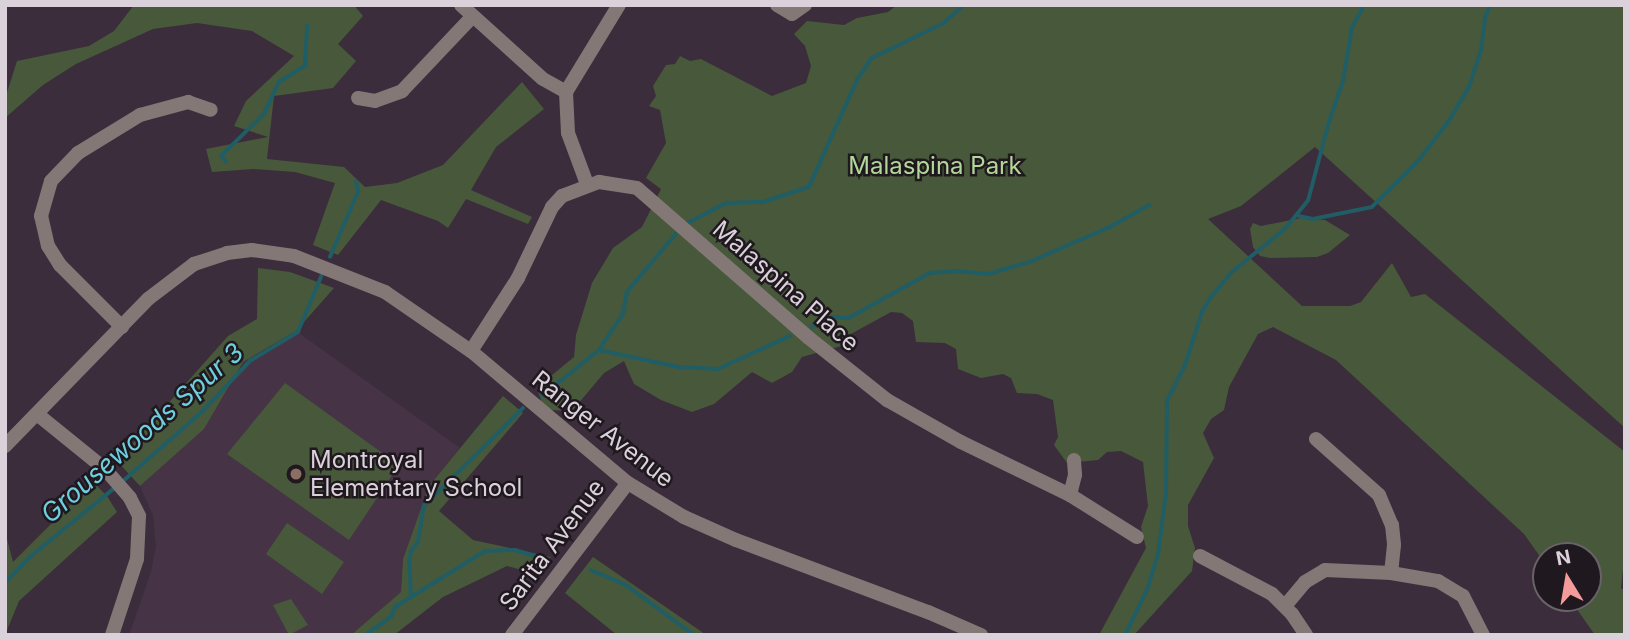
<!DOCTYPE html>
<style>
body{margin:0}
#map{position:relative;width:1630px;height:640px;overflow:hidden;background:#3b2d3b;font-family:Inter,sans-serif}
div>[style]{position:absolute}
.built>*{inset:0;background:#473346}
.green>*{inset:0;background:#47593a}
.stream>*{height:3.5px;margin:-1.75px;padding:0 1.75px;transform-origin:1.75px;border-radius:1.75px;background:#205d65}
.minor>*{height:14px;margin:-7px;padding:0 7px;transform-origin:7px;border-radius:7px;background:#837876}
.dots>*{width:19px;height:19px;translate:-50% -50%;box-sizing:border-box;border:4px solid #1f181e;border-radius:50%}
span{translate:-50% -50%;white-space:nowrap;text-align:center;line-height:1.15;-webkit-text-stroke:5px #1f181e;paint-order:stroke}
.park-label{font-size:24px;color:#b3d798}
.street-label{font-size:24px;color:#dad1da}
.poi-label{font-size:24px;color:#dad1da}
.left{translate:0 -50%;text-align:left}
.water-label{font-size:26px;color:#70cfde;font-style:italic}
.frame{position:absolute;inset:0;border:7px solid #dad1da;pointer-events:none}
.north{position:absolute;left:1532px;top:542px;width:70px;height:70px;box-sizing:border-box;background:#1f181e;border:2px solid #6a6269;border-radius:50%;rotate:349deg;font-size:19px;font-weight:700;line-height:28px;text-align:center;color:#dad1da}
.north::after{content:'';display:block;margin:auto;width:24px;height:32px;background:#f59b9c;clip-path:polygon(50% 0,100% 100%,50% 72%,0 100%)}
</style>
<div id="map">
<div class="built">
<i style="clip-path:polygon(296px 331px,460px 448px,429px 486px,403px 559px,401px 592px,351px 635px,129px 635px,151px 572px,156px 546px,153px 515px,140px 486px,204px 429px,243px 362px)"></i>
</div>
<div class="green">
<i style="clip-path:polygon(134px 5px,354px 5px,363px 16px,338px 44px,356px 61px,333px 88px,274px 96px,267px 159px,344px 167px,365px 187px,397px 183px,443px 165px,522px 82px,544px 109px,496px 147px,471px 190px,532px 217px,528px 224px,466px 199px,448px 228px,438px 221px,381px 200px,338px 255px,313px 245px,335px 183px,295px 172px,253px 169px,212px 172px,206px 149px,268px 137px,234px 126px,246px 101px,294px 56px,252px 31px,197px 23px,153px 29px,76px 64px,43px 85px,5px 118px,5px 99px,17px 61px,89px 46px,114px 31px)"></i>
<i style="clip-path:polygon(897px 5px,1625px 5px,1625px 428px,1315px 147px,1241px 206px,1208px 219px,1302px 306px,1350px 306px,1361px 302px,1392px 263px,1411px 297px,1425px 294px,1625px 452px,1625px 550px,1621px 588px,1625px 591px,1625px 635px,1595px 635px,1569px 598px,1588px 598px,1588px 556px,1546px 556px,1546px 565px,1524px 534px,1336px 360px,1273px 327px,1258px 334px,1229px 387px,1224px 410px,1211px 419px,1203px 433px,1214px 458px,1188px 505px,1188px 526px,1195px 548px,1192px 571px,1134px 635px,1099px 635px,1146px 548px,1141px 527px,1148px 506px,1143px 462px,1121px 451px,1107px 452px,1098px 460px,1067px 463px,1054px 445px,1058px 437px,1053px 400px,1037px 394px,1017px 393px,1011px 378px,1003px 374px,981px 378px,958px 369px,956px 349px,945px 343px,916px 342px,913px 321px,902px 313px,891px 312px,849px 335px,845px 345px,802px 357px,792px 372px,772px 383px,752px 372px,714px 404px,692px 412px,661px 400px,634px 384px,624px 361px,604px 373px,572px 411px,551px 410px,542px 404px,538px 391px,546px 380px,574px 357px,576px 335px,592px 283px,613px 248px,642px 227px,661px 189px,646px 178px,666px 143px,660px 110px,649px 106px,656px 96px,653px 86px,666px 65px,675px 64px,680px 56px,690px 61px,701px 59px,772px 96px,806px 83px,811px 66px,805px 46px,794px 34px,807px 21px,844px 25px,857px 18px,888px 12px)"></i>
<i style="clip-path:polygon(1301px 218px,1325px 220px,1350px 235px,1328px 253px,1317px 257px,1270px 258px,1260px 256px,1253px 247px,1250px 229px,1253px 223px,1261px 226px)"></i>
<i style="clip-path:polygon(258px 268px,290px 272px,334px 288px,296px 331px,243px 362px,204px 429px,140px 486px,117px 461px,228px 336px,257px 319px)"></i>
<i style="clip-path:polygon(285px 383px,399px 465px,349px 540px,227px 454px)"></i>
<i style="clip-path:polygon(503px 396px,523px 413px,439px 511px,473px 540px,551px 557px,537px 574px,507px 566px,443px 597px,394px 635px,351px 635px,401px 592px,403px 559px,429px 486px)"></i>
<i style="clip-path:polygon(93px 482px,107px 496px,117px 512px,19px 601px,5px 635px,5px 531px,13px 562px)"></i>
<i style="clip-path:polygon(287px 523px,344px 562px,322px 594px,266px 554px)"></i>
<i style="clip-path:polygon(593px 557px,702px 632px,706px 635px,617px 635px,565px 593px)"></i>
<i style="clip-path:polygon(291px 599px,308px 625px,289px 635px,273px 605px)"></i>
</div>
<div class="stream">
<i style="left:226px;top:162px;width:8px;rotate:-130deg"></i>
<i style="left:221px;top:156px;width:60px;rotate:-44.3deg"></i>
<i style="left:264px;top:114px;width:35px;rotate:-65deg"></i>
<i style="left:279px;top:82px;width:31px;rotate:-32deg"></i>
<i style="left:305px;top:66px;width:40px;rotate:-87.1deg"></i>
<i style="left:1299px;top:216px;width:14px;rotate:12deg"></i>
<i style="left:1313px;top:219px;width:60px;rotate:-11.5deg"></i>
<i style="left:1372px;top:207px;width:64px;rotate:-45deg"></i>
<i style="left:1417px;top:162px;width:48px;rotate:-51.7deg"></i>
<i style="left:1447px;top:124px;width:43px;rotate:-59.3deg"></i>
<i style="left:1469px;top:87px;width:38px;rotate:-72deg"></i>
<i style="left:1481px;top:51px;width:33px;rotate:-83deg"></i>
<i style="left:1485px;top:18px;width:14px;rotate:-69deg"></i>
<i style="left:686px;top:224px;width:45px;rotate:-27.7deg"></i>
<i style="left:726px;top:203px;width:37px;rotate:-2deg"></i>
<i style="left:763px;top:202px;width:48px;rotate:-18.1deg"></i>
<i style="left:809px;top:187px;width:117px;rotate:-65.8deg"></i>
<i style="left:857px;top:80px;width:27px;rotate:-56deg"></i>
<i style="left:872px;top:58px;width:80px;rotate:-25.9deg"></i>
<i style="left:944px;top:23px;width:27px;rotate:-42deg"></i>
<i style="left:330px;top:257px;width:71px;rotate:-66.7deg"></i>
<i style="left:358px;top:192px;width:10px;rotate:-101deg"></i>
<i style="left:812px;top:327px;width:23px;rotate:-25deg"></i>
<i style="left:833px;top:317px;width:16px;rotate:4deg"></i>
<i style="left:849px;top:318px;width:93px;rotate:-29.1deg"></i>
<i style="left:930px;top:273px;width:26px;rotate:-4deg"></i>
<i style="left:956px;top:271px;width:33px;rotate:5deg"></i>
<i style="left:989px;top:274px;width:45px;rotate:-16.8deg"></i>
<i style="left:1032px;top:261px;width:85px;rotate:-23.6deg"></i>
<i style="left:1110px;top:227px;width:45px;rotate:-29.4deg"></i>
<i style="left:599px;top:350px;width:81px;rotate:12.1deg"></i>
<i style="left:678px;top:367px;width:40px;rotate:2.9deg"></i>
<i style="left:718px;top:369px;width:79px;rotate:-24.6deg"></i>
<i style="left:542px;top:396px;width:73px;rotate:-38.9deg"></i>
<i style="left:599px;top:350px;width:43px;rotate:-56.3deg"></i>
<i style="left:623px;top:314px;width:22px;rotate:-80deg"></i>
<i style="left:627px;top:292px;width:82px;rotate:-49.9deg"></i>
<i style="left:122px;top:482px;width:108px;rotate:-41.2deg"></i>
<i style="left:203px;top:411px;width:69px;rotate:-46.8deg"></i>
<i style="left:250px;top:361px;width:56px;rotate:-31.1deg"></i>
<i style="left:298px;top:332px;width:60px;rotate:-67.3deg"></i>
<i style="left:591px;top:570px;width:38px;rotate:23deg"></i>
<i style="left:626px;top:585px;width:84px;rotate:36.3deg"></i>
<i style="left:5px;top:583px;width:37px;rotate:-46deg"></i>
<i style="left:31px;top:556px;width:109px;rotate:-39.1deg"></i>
<i style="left:411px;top:596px;width:34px;rotate:-93deg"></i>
<i style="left:409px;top:562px;width:11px;rotate:-80deg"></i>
<i style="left:411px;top:551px;width:11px;rotate:-52deg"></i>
<i style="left:418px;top:542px;width:36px;rotate:-81deg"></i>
<i style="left:424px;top:506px;width:139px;rotate:-44.7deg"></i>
<i style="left:366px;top:635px;width:31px;rotate:-36deg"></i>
<i style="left:391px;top:617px;width:11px;rotate:-68deg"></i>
<i style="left:395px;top:607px;width:106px;rotate:-31.9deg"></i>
<i style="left:485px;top:551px;width:30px;rotate:-2deg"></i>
<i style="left:515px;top:550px;width:25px;rotate:16deg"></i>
<i style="left:1125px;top:635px;width:50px;rotate:-63.9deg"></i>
<i style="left:1147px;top:590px;width:38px;rotate:-73deg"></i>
<i style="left:1158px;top:554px;width:62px;rotate:-82.5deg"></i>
<i style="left:1166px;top:493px;width:92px;rotate:-89.4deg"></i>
<i style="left:1167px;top:401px;width:40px;rotate:-63.4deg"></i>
<i style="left:1185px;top:365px;width:56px;rotate:-72.2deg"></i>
<i style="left:1202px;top:312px;width:17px;rotate:-59deg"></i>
<i style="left:1211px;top:297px;width:33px;rotate:-50deg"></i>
<i style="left:1232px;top:272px;width:68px;rotate:-39.1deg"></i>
<i style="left:1285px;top:229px;width:36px;rotate:-51deg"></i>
<i style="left:1308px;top:201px;width:82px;rotate:-75.1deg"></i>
<i style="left:1329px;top:122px;width:43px;rotate:-71.1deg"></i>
<i style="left:1343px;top:81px;width:54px;rotate:-80.4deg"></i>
<i style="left:1352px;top:28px;width:26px;rotate:-62deg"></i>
</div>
<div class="minor">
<i style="left:461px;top:5px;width:110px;rotate:42.1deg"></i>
<i style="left:543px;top:79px;width:26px;rotate:29deg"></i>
<i style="left:777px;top:5px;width:17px;rotate:31deg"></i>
<i style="left:792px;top:14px;width:16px;rotate:-35deg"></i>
<i style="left:358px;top:98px;width:17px;rotate:10deg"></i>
<i style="left:375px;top:101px;width:29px;rotate:-20deg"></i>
<i style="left:402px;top:91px;width:102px;rotate:-46.6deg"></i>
<i style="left:587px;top:184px;width:54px;rotate:-110.4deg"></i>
<i style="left:568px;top:133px;width:41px;rotate:-92.8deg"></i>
<i style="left:566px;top:92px;width:102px;rotate:-58.7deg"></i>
<i style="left:122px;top:327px;width:88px;rotate:-135deg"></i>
<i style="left:60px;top:265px;width:22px;rotate:-122deg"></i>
<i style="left:48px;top:246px;width:31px;rotate:-103deg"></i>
<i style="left:41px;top:216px;width:36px;rotate:-74deg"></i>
<i style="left:51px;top:181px;width:39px;rotate:-46deg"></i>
<i style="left:78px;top:153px;width:73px;rotate:-31.5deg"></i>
<i style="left:140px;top:115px;width:50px;rotate:-15.2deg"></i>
<i style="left:188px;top:102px;width:24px;rotate:19deg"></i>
<i style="left:471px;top:351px;width:87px;rotate:-57.2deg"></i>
<i style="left:518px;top:278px;width:79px;rotate:-64.4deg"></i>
<i style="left:552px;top:207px;width:15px;rotate:-48deg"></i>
<i style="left:562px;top:196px;width:40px;rotate:-21deg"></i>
<i style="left:599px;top:182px;width:38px;rotate:9deg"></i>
<i style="left:637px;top:188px;width:228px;rotate:41.1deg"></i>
<i style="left:809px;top:338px;width:100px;rotate:38.5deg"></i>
<i style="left:887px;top:400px;width:85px;rotate:29.6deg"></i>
<i style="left:961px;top:442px;width:121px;rotate:25.9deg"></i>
<i style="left:1070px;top:495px;width:79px;rotate:32.1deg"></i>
<i style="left:37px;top:414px;width:87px;rotate:39deg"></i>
<i style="left:105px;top:469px;width:38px;rotate:49deg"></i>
<i style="left:130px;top:498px;width:20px;rotate:63deg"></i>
<i style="left:139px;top:516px;width:43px;rotate:92.7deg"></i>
<i style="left:137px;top:559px;width:80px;rotate:108.2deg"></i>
<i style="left:1316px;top:439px;width:84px;rotate:41.6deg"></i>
<i style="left:1379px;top:495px;width:33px;rotate:67deg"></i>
<i style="left:1392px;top:525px;width:20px;rotate:84deg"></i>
<i style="left:1394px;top:545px;width:28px;rotate:96deg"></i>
<i style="left:5px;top:446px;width:205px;rotate:-45.8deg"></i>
<i style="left:148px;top:299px;width:58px;rotate:-37.3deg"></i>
<i style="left:194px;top:264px;width:35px;rotate:-18deg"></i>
<i style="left:227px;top:253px;width:25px;rotate:-7deg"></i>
<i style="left:252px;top:250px;width:42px;rotate:8.1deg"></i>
<i style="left:294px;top:256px;width:98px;rotate:21.6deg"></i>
<i style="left:385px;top:292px;width:104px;rotate:34.5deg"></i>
<i style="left:471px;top:351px;width:205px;rotate:40.1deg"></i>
<i style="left:628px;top:483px;width:66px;rotate:31.3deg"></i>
<i style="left:684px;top:517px;width:57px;rotate:23.9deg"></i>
<i style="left:736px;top:540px;width:205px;rotate:20.6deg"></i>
<i style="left:928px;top:612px;width:58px;rotate:23.5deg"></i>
<i style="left:1070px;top:495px;width:21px;rotate:-76deg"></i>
<i style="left:1075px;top:475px;width:15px;rotate:-94deg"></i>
<i style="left:1200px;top:556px;width:81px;rotate:27.8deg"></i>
<i style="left:1272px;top:594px;width:28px;rotate:45deg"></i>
<i style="left:1292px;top:614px;width:25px;rotate:56deg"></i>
<i style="left:1285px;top:606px;width:31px;rotate:-50deg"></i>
<i style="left:1305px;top:582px;width:23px;rotate:-31deg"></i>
<i style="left:1325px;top:570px;width:66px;rotate:2.6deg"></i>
<i style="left:1391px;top:573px;width:48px;rotate:9.7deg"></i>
<i style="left:1438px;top:581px;width:29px;rotate:31deg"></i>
<i style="left:1463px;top:596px;width:44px;rotate:62.9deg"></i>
<i style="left:512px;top:635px;width:191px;rotate:-52.7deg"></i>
</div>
<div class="dots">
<i style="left:296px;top:474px;background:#8d6e63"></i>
</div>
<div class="park-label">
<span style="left:935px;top:166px">Malaspina Park</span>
</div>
<div class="street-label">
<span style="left:786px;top:286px;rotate:41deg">Malaspina Place</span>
<span style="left:603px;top:429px;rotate:38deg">Ranger Avenue</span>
<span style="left:552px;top:545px;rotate:-53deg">Sarita Avenue</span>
</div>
<div class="poi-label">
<span class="left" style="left:310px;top:474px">Montroyal<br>Elementary School</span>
</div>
<div class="water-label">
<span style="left:142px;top:433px;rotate:-41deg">Grousewoods Spur 3</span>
</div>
<div class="frame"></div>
<div class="north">N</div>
</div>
